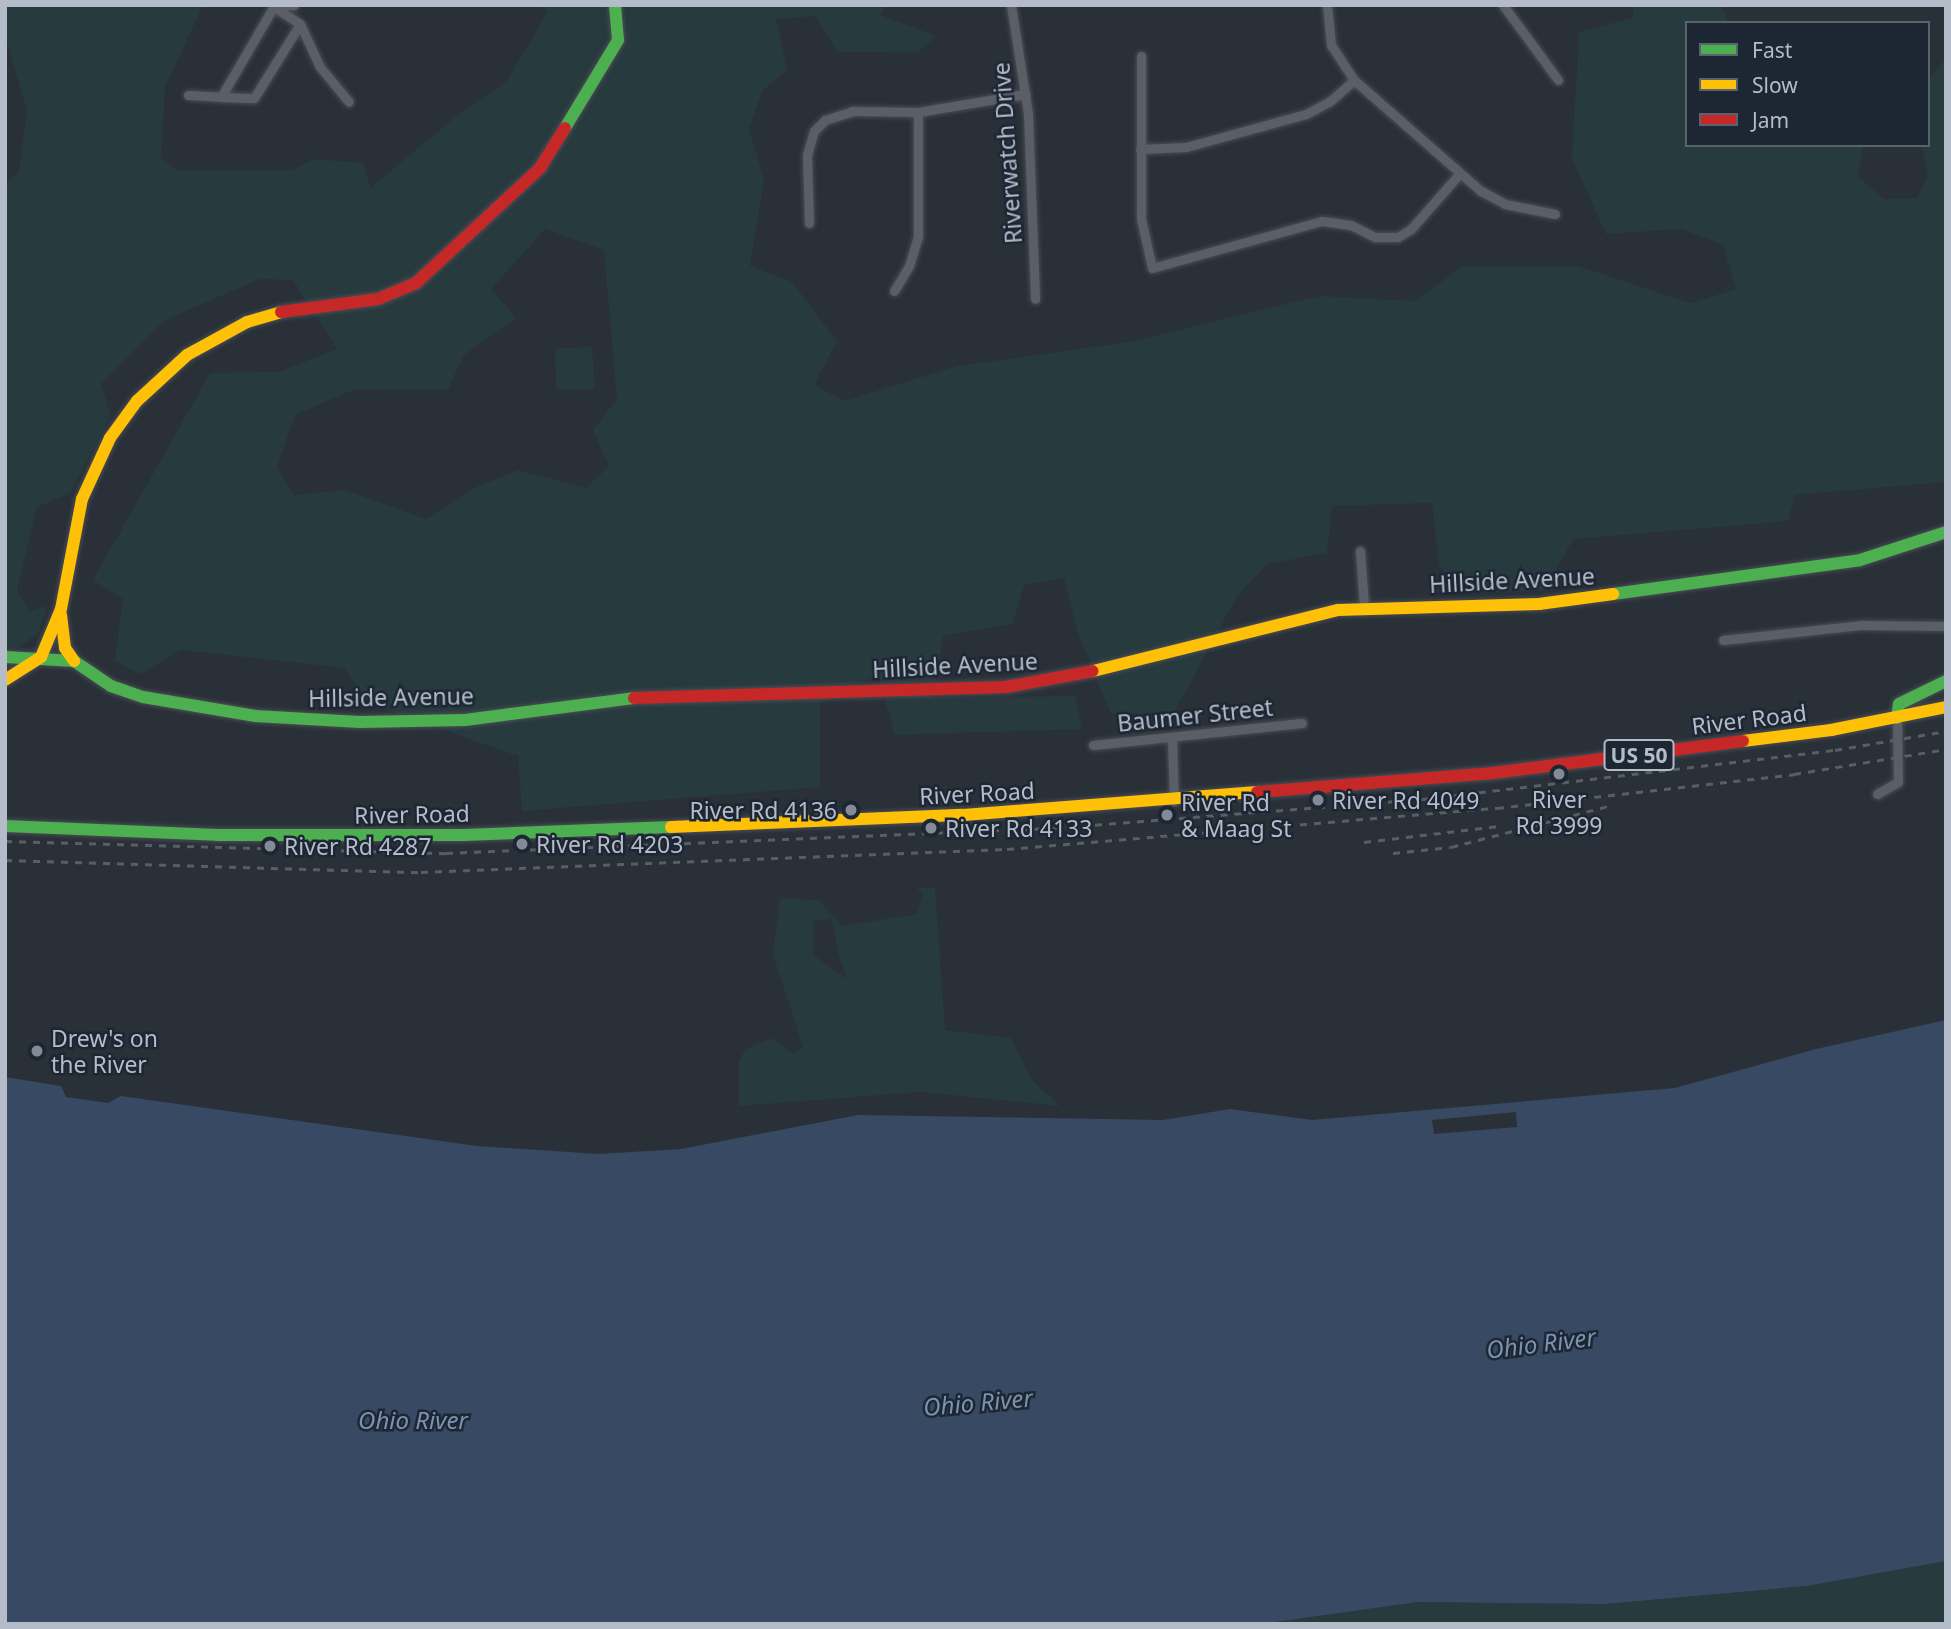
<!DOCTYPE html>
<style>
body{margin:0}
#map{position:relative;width:1951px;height:1629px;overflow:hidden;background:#2a3038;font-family:"Noto Sans",sans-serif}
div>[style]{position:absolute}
.green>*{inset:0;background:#273a3e}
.water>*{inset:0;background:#384963}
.pier>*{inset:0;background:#2a3038}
.roads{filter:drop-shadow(0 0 2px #484c53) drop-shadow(0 0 2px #484c53)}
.street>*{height:9px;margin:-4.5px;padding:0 4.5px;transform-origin:4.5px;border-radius:4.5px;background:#5a5e66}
.fast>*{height:12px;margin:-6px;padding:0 6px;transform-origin:6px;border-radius:6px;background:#4caf50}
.slow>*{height:12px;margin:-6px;padding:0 6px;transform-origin:6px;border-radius:6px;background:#ffc107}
.jam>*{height:12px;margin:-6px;padding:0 6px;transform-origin:6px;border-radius:6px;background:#c62828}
.rail>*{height:2.5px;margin-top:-1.25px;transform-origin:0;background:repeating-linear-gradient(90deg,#595d64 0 7px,transparent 0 14px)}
.dots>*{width:19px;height:19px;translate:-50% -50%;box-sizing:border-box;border:4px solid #1d2633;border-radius:50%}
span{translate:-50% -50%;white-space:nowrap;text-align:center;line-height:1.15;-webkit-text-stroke:5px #1d2633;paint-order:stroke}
.shield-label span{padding:2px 5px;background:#1d2633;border:2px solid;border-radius:5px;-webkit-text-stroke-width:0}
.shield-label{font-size:21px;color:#b4bcc9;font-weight:700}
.street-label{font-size:23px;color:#b4bcc9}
.poi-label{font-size:23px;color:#b4bcc9}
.left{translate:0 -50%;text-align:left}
.right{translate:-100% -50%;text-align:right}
.water-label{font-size:24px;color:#7c92b1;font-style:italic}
.frame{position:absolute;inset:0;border:7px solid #b4bcc9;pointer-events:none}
.legend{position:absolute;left:1685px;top:21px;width:245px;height:126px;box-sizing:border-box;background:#1d2633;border:2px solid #59626f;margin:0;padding:9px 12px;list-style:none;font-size:21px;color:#b4bcc9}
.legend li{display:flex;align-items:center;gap:14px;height:35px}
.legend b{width:35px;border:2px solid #59626f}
</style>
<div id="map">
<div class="green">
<i style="clip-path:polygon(evenodd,5px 5px,203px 5px,165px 87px,161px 157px,176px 170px,292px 170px,315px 159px,364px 163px,370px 188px,460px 113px,507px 81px,548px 12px,540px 5px,886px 5px,880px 15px,936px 36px,917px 53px,837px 52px,816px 16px,776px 19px,787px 69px,762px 92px,749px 129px,764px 180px,750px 266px,792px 282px,837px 341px,814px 385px,844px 401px,957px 366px,1129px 342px,1320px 296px,1414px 301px,1463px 266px,1577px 266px,1691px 303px,1736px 289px,1723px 245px,1682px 229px,1606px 234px,1572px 158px,1579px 32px,1632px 18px,1634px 5px,1722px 5px,1729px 23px,1687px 23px,1687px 145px,1864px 145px,1857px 176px,1884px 199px,1917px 198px,1928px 175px,1921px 145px,1928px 145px,1928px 80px,1946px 58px,1946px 482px,1795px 495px,1788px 521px,1573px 539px,1544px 591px,1458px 594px,1439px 564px,1432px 503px,1332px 506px,1327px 553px,1267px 564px,1237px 596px,1174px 713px,1111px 714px,1077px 630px,1064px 578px,1024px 585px,1013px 624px,943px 636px,933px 698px,1075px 696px,1082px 729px,895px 735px,878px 675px,820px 703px,820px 787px,522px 811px,518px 756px,369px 703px,344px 668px,181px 650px,140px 674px,115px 661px,123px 599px,93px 580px,210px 373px,279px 372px,337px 349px,293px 280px,260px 279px,163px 321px,101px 383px,111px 416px,70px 493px,37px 507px,17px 590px,29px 611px,47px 606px,39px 632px,19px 647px,5px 647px,5px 184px,19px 172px,27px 110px,5px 37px,5px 5px,545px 229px,604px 250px,617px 399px,593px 430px,609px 466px,586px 488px,518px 470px,472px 489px,426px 519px,345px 490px,294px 495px,277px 467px,295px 415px,355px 389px,448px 390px,463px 356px,516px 318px,491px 289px,545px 229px)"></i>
<i style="clip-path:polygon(592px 347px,595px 389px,556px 390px,555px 348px)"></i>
<i style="clip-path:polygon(evenodd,917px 888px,935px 888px,945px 1030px,1011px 1038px,1031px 1079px,1060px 1106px,920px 1092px,739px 1106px,739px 1060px,746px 1049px,772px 1038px,793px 1054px,803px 1048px,773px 954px,780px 898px,819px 900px,842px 926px,917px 914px,923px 895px,917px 888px,832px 919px,838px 953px,847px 979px,813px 955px,814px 920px,832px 919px)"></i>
<i style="clip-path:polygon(1946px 1561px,1946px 1624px,1262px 1624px,1418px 1602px,1605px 1604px,1807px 1586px)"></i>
</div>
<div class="water">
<i style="clip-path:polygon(1946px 1020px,1946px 1561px,1807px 1586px,1605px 1604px,1418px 1602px,1262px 1624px,5px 1624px,5px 1077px,61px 1086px,66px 1097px,108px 1103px,121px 1096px,477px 1146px,599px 1154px,681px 1149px,858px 1115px,1163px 1120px,1230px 1109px,1312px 1120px,1675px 1088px,1816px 1049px)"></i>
</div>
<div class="pier">
<i style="clip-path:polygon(1516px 1112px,1517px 1127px,1434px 1134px,1432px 1120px)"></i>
</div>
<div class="roads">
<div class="street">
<i style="left:294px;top:5px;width:20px;rotate:177deg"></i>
<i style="left:274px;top:6px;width:105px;rotate:120.2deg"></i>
<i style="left:221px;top:97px;width:33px;rotate:2deg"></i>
<i style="left:254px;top:98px;width:87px;rotate:-58.1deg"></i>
<i style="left:1011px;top:5px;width:110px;rotate:81.1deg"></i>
<i style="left:1028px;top:114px;width:185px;rotate:87.8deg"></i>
<i style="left:1327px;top:5px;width:40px;rotate:84.3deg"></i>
<i style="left:1331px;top:45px;width:42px;rotate:56.7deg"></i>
<i style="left:1354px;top:80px;width:169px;rotate:41.2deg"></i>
<i style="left:1481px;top:191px;width:27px;rotate:28deg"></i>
<i style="left:1505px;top:204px;width:51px;rotate:11.3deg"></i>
<i style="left:1503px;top:5px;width:93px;rotate:53.7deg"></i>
<i style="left:274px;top:7px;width:31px;rotate:33deg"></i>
<i style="left:300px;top:24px;width:47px;rotate:65.1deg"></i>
<i style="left:320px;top:67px;width:45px;rotate:50.4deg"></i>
<i style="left:1141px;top:56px;width:163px;rotate:90deg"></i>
<i style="left:1141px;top:219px;width:50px;rotate:77.3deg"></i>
<i style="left:1152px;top:268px;width:176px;rotate:-15.5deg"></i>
<i style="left:1322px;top:221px;width:29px;rotate:8deg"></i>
<i style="left:1351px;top:225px;width:27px;rotate:27deg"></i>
<i style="left:1375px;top:237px;width:23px"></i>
<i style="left:1398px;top:237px;width:15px;rotate:-32deg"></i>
<i style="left:1411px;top:229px;width:74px;rotate:-48.8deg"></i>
<i style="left:188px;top:95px;width:33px;rotate:3deg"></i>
<i style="left:1140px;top:149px;width:46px;rotate:-2.5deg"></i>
<i style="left:1186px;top:147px;width:124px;rotate:-15.4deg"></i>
<i style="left:1306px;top:114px;width:26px;rotate:-28deg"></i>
<i style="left:1329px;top:102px;width:33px;rotate:-41deg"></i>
<i style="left:809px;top:223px;width:68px;rotate:-91.7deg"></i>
<i style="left:807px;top:155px;width:25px;rotate:-74deg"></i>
<i style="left:814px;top:131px;width:16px;rotate:-45deg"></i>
<i style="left:825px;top:120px;width:28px;rotate:-18deg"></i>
<i style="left:852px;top:111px;width:66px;rotate:0.9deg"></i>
<i style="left:918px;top:112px;width:109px;rotate:-9.5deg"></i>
<i style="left:894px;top:291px;width:29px;rotate:-59deg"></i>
<i style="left:909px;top:266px;width:30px;rotate:-73deg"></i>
<i style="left:918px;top:237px;width:125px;rotate:-90deg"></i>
<i style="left:1360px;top:551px;width:55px;rotate:85.8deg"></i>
<i style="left:1723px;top:640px;width:140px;rotate:-6.2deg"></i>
<i style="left:1862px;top:625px;width:84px;rotate:0.7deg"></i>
<i style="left:1172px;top:739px;width:62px;rotate:88.2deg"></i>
<i style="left:1093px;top:745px;width:210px;rotate:-6deg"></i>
<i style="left:1877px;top:794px;width:24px;rotate:-30deg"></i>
<i style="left:1898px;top:782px;width:64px;rotate:-90.9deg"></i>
</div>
<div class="fast">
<i style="left:565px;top:128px;width:103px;rotate:-58.9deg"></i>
<i style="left:618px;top:40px;width:35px;rotate:-95deg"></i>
<i style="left:1613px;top:594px;width:249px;rotate:-7.8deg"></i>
<i style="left:1860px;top:560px;width:90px;rotate:-18deg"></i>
<i style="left:5px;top:657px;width:69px;rotate:3.3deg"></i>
<i style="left:74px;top:661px;width:45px;rotate:34deg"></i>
<i style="left:111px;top:686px;width:34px;rotate:19deg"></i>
<i style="left:143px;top:697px;width:114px;rotate:9.6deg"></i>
<i style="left:255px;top:716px;width:105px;rotate:3.3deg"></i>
<i style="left:360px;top:722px;width:105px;rotate:-1.1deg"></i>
<i style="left:465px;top:720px;width:170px;rotate:-7.4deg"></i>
<i style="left:1897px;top:718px;width:14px;rotate:-82deg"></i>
<i style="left:1899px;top:704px;width:52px;rotate:-26.1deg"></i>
<i style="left:5px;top:826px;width:212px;rotate:2.4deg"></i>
<i style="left:217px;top:835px;width:247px"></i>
<i style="left:464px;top:835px;width:207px;rotate:-2.2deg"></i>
</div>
<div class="slow">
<i style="left:61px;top:615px;width:33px;rotate:83deg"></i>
<i style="left:65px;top:648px;width:16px;rotate:55deg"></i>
<i style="left:1093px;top:671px;width:252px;rotate:-14deg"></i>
<i style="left:1338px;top:610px;width:201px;rotate:-1.7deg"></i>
<i style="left:1539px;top:604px;width:75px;rotate:-7.7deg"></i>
<i style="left:5px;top:680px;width:43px;rotate:-32.6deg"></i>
<i style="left:41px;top:657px;width:52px;rotate:-67.4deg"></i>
<i style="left:61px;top:609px;width:112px;rotate:-79.2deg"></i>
<i style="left:82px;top:499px;width:67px;rotate:-65.3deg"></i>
<i style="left:110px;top:438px;width:46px;rotate:-53.9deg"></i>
<i style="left:137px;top:401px;width:68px;rotate:-42.6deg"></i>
<i style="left:187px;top:355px;width:68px;rotate:-28.8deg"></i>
<i style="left:247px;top:322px;width:35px;rotate:-16deg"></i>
<i style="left:1743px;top:741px;width:89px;rotate:-7.1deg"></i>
<i style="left:1831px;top:730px;width:117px;rotate:-11.3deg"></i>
<i style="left:671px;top:827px;width:292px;rotate:-2.4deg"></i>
<i style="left:963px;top:815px;width:295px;rotate:-4.5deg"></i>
</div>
<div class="jam">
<i style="left:281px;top:312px;width:98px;rotate:-7.6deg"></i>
<i style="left:378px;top:299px;width:41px;rotate:-22.8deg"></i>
<i style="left:416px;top:283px;width:169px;rotate:-42.8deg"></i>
<i style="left:540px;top:168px;width:47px;rotate:-58deg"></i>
<i style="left:634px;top:698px;width:372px;rotate:-1.7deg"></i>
<i style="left:1006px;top:687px;width:88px;rotate:-10.4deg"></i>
<i style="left:1257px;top:792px;width:237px;rotate:-4.6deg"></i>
<i style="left:1493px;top:773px;width:252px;rotate:-7.3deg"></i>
</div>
</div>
<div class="rail">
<i style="left:5px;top:841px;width:441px;rotate:1.6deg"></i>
<i style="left:446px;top:853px;width:608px;rotate:-2.36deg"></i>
<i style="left:1053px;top:828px;width:371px;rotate:-4.5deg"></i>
<i style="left:1423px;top:799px;width:415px;rotate:-6.8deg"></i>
<i style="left:1835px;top:750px;width:113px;rotate:-9.7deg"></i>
<i style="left:1364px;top:842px;width:136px;rotate:-6.8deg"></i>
<i style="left:1393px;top:853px;width:58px;rotate:-5.9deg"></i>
<i style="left:1451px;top:847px;width:162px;rotate:-14.6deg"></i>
<i style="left:5px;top:860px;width:416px;rotate:1.7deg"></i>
<i style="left:421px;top:872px;width:586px;rotate:-2.25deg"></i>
<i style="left:1007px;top:849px;width:492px;rotate:-4.8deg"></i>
<i style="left:1497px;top:808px;width:299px;rotate:-6.5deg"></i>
<i style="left:1794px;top:774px;width:154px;rotate:-9.3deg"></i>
</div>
<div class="dots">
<i style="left:1559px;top:774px;background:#848b96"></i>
<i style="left:1318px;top:800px;background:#848b96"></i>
<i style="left:851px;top:810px;background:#848b96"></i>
<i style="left:1167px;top:815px;background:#848b96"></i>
<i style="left:931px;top:828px;background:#848b96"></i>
<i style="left:522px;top:844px;background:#848b96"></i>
<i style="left:270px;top:846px;background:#848b96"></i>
<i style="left:37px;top:1051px;background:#848b96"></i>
</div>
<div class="shield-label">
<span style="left:1639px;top:755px">US 50</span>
</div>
<div class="street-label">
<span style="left:1007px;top:153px;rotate:-94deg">Riverwatch Drive</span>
<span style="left:1512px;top:580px;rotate:-3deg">Hillside Avenue</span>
<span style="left:955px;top:665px;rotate:-3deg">Hillside Avenue</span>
<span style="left:391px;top:697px;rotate:-1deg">Hillside Avenue</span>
<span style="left:1195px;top:715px;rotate:-6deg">Baumer Street</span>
<span style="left:1749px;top:719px;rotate:-7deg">River Road</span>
<span style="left:977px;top:793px;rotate:-3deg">River Road</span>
<span style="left:412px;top:814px;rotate:-1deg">River Road</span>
</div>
<div class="poi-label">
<span style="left:1559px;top:812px">River<br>Rd 3999</span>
<span class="left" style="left:1332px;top:800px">River Rd 4049</span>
<span class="left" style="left:1181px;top:815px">River Rd<br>&amp; Maag St</span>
<span class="right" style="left:837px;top:810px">River Rd 4136</span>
<span class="left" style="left:945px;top:828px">River Rd 4133</span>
<span class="left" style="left:536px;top:844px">River Rd 4203</span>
<span class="left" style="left:284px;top:846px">River Rd 4287</span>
<span class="left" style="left:51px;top:1051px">Drew's on<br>the River</span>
</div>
<div class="water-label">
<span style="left:1541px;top:1343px;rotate:-7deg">Ohio River</span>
<span style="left:978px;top:1402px;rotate:-5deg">Ohio River</span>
<span style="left:413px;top:1420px">Ohio River</span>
</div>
<div class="frame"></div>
<ul class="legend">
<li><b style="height:9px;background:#4caf50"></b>Fast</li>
<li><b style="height:9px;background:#ffc107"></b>Slow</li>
<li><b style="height:9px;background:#c62828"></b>Jam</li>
</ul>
</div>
